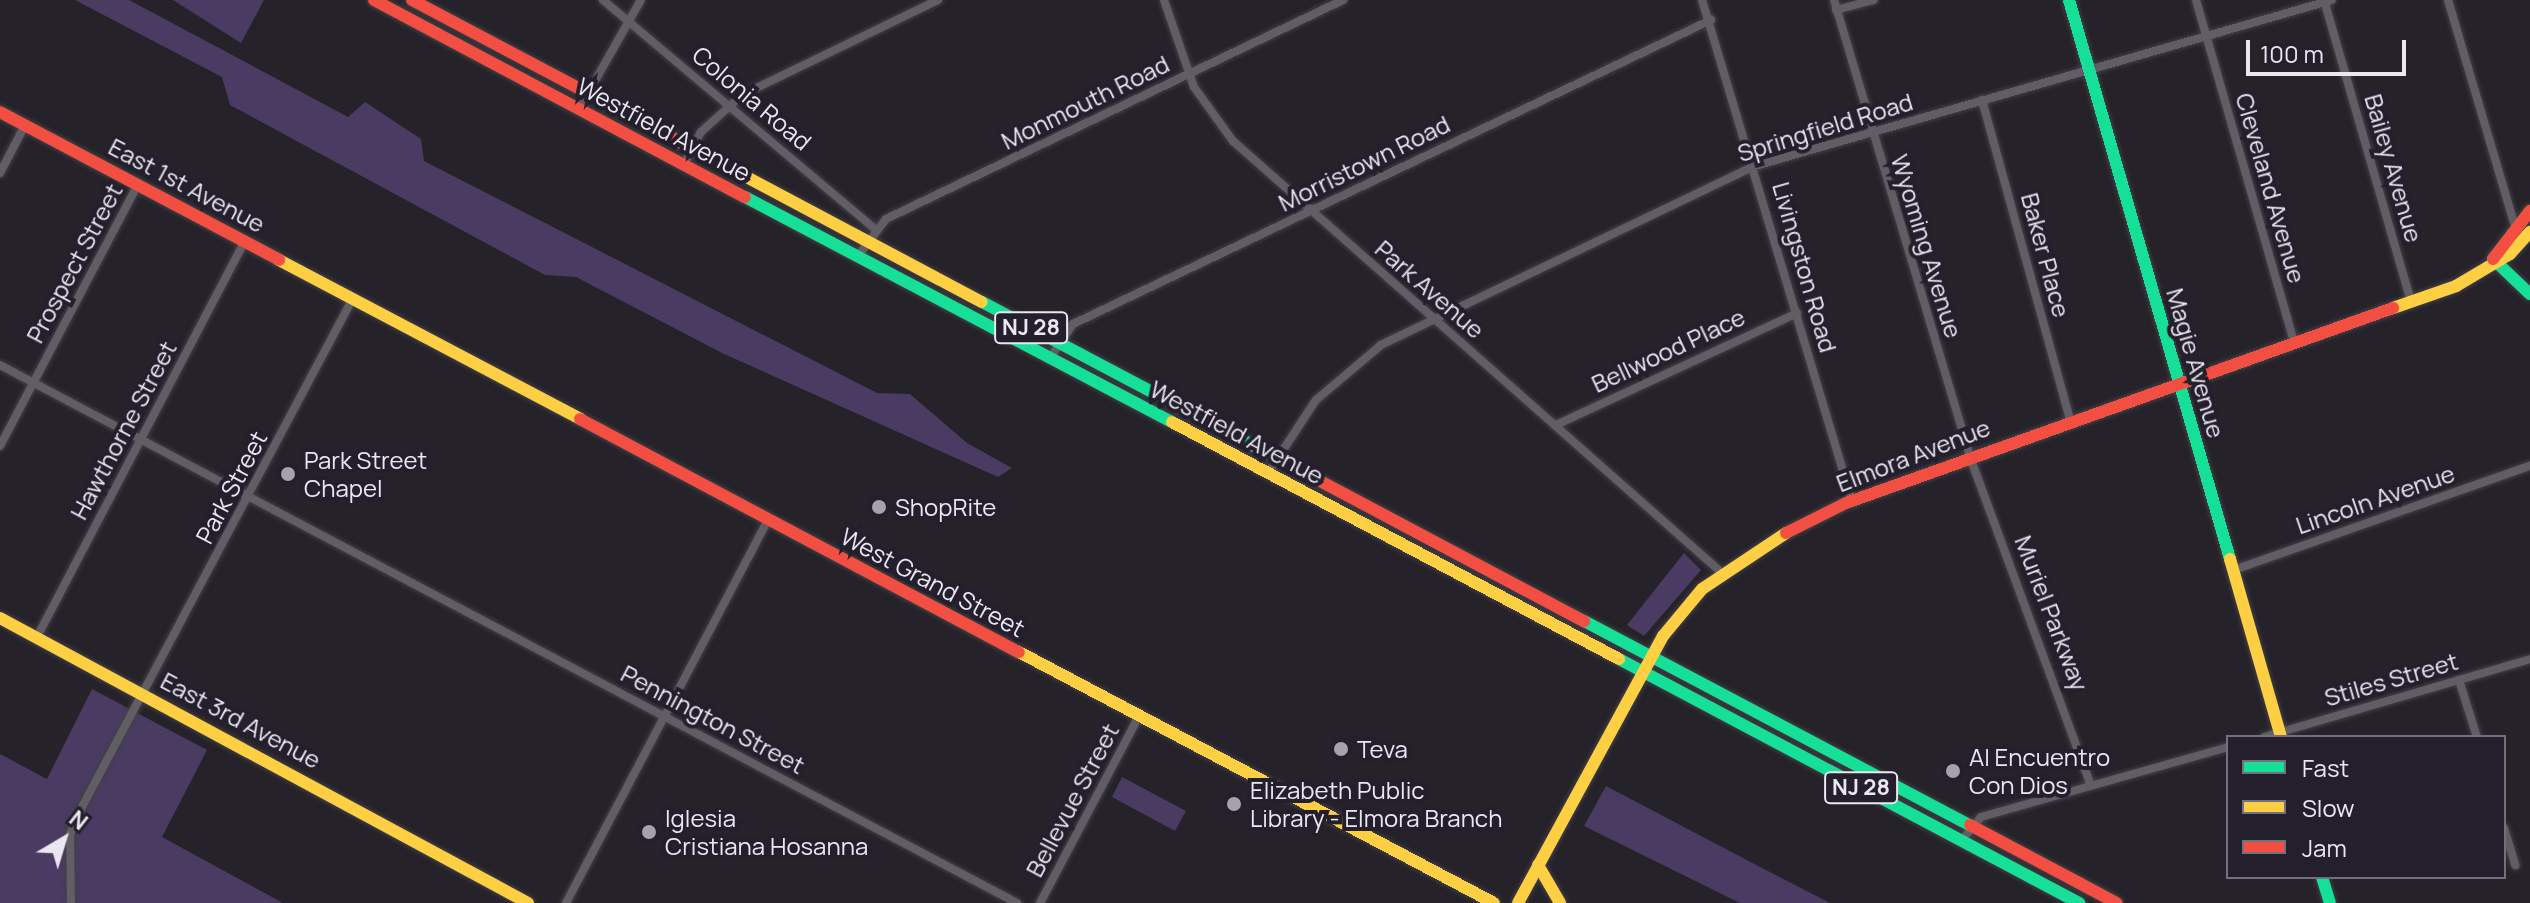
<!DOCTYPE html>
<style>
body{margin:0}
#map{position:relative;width:2530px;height:903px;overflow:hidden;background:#252229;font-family:Manrope,sans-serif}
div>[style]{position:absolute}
.green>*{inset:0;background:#4a3b62}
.roads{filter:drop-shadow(0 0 2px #424047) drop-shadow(0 0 2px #424047)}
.street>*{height:8px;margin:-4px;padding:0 4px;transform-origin:4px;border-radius:4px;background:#605e64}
.fast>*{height:12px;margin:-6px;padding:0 6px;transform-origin:6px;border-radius:6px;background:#16e098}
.slow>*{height:12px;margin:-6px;padding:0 6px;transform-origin:6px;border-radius:6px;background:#ffcf43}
.jam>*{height:12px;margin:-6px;padding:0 6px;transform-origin:6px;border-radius:6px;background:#f24e42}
.dots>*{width:22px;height:22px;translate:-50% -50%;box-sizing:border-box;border:4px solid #241f2c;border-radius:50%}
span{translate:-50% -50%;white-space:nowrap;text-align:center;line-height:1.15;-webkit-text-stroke:8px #241f2c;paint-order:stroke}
.shield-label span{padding:2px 6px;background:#241f2c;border:2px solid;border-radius:6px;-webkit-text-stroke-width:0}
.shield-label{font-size:22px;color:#eae7f1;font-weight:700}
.street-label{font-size:24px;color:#eae7f1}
.poi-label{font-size:24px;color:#eae7f1}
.left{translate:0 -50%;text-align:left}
.legend{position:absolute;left:2226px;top:735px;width:280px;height:144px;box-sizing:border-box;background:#241f2c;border:2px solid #736f7b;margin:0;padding:10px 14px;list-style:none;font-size:24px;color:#eae7f1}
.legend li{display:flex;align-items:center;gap:16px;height:40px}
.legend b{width:40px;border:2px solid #736f7b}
.north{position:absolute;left:24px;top:799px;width:80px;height:80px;-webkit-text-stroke:6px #241f2c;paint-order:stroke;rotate:38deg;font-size:22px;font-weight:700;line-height:32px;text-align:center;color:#eae7f1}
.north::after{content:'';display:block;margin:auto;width:28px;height:36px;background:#eae7f1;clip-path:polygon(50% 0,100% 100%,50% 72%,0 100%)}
.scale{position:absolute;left:2246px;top:40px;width:160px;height:36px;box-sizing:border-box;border:4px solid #eae7f1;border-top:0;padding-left:10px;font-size:24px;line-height:28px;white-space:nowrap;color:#eae7f1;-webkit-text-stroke:6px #241f2c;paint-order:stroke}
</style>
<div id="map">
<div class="green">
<i style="clip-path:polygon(75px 0,129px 0,348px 117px,365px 102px,421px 139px,424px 161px,877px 393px,910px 394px,967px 443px,1012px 468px,998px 477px,722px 353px,576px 277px,545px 275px,230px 105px,222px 77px)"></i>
<i style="clip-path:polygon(173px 0,264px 0,241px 43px)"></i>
<i style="clip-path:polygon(1684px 553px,1701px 570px,1644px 636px,1627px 625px)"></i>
<i style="clip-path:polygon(92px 689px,207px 750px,162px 837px,283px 903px,0 903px,0 754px,47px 779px)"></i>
<i style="clip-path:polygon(1122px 777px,1186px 811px,1175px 831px,1112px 797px)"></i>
<i style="clip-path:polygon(1606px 786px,1762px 868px,1830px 903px,1740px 903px,1584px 826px)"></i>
</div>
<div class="roads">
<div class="street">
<i style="left:603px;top:0;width:354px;rotate:40.1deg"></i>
<i style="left:1164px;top:0;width:92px;rotate:71deg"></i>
<i style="left:1194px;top:87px;width:67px;rotate:54.2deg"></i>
<i style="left:1233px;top:141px;width:651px;rotate:41.45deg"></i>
<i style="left:1702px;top:0;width:523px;rotate:73.33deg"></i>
<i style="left:1834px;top:0;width:477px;rotate:73.4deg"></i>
<i style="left:1970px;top:457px;width:350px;rotate:69.8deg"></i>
<i style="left:2196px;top:0;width:355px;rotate:74deg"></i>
<i style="left:2324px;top:0;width:314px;rotate:73.9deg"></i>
<i style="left:2448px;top:0;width:236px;rotate:73.5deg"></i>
<i style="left:1836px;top:10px;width:39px;rotate:-15deg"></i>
<i style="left:1982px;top:100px;width:332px;rotate:74.6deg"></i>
<i style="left:579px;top:109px;width:125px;rotate:-60.4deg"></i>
<i style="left:684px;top:164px;width:36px;rotate:-62deg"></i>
<i style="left:701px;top:132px;width:55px;rotate:-42.1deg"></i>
<i style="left:742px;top:95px;width:218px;rotate:-25.9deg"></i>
<i style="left:0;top:173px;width:54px;rotate:-62.5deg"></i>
<i style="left:858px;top:256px;width:46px;rotate:-52.9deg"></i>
<i style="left:886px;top:219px;width:507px;rotate:-25.6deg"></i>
<i style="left:1050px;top:358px;width:41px;rotate:-55.9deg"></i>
<i style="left:1073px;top:324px;width:707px;rotate:-25.48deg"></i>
<i style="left:0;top:365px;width:1151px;rotate:27.88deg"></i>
<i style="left:1556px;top:425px;width:266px;rotate:-24.9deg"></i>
<i style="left:0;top:446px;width:296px;rotate:-62.2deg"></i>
<i style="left:1268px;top:473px;width:87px;rotate:-56.7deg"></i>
<i style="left:1316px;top:400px;width:85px;rotate:-40.2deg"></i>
<i style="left:1381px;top:345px;width:415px;rotate:-25.6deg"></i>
<i style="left:1755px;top:166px;width:600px;rotate:-16.05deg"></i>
<i style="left:2234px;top:570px;width:314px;rotate:-19.4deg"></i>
<i style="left:37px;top:637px;width:447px;rotate:-62.3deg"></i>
<i style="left:2459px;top:680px;width:60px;rotate:72.5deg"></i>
<i style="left:2264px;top:737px;width:277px;rotate:-16.3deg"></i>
<i style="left:2504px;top:828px;width:39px;rotate:73deg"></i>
<i style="left:1961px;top:841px;width:31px;rotate:-50deg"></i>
<i style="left:1981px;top:817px;width:257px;rotate:-15.8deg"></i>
<i style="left:71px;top:903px;width:69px;rotate:-90.8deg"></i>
<i style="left:70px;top:834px;width:32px;rotate:-66deg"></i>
<i style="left:83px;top:805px;width:574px;rotate:-61.96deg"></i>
<i style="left:566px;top:903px;width:433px;rotate:-62.2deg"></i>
<i style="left:1040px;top:903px;width:212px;rotate:-62.1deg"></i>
</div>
<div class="fast">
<i style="left:2069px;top:0;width:582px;rotate:73.93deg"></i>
<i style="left:745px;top:197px;width:483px;rotate:27.8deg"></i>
<i style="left:2493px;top:259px;width:51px;rotate:43.4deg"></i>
<i style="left:982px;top:302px;width:331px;rotate:27.9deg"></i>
<i style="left:1584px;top:621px;width:437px;rotate:27.9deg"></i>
<i style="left:1619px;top:659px;width:521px;rotate:27.94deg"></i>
<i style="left:2322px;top:877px;width:27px;rotate:73deg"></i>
</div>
<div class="slow">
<i style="left:692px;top:148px;width:328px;rotate:28deg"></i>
<i style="left:279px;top:260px;width:340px;rotate:27.8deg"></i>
<i style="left:2393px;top:308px;width:67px;rotate:-19.2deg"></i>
<i style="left:2456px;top:286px;width:63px;rotate:-30.7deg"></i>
<i style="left:2510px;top:254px;width:30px;rotate:-48deg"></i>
<i style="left:1172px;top:422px;width:506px;rotate:27.93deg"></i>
<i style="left:2230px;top:559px;width:185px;rotate:74deg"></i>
<i style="left:0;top:618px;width:600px;rotate:28.36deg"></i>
<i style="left:1019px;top:652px;width:537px;rotate:27.85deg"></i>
<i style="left:1538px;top:865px;width:44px;rotate:59.9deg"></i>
<i style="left:1518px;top:903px;width:304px;rotate:-61.5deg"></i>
<i style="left:1663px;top:636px;width:61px;rotate:-50.3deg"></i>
<i style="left:1702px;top:589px;width:101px;rotate:-33.7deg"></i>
</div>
<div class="jam">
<i style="left:374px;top:0;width:420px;rotate:28deg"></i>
<i style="left:412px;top:0;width:317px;rotate:27.9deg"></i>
<i style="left:0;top:112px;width:316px;rotate:27.9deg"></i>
<i style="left:2493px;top:259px;width:61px;rotate:-52.4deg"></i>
<i style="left:580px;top:419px;width:497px;rotate:28deg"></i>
<i style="left:1275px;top:457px;width:350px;rotate:28deg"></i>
<i style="left:1786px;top:533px;width:67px;rotate:-26.6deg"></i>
<i style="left:1846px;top:503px;width:581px;rotate:-19.62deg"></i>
<i style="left:1970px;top:825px;width:166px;rotate:28deg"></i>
</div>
</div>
<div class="dots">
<i style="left:288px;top:474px;background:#a5a2ab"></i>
<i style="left:879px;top:507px;background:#a5a2ab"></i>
<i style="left:1341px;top:749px;background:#a5a2ab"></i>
<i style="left:1953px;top:771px;background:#a5a2ab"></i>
<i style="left:1234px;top:804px;background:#a5a2ab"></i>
<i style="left:649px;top:832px;background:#a5a2ab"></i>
</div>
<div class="shield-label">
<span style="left:1031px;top:328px">NJ 28</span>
<span style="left:1861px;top:788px">NJ 28</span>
</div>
<div class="street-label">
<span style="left:752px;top:98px;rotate:40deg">Colonia Road</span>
<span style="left:1085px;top:102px;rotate:-26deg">Monmouth Road</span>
<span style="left:1825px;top:127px;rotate:-17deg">Springfield Road</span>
<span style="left:664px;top:129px;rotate:28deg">Westfield Avenue</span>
<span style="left:1364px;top:163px;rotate:-26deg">Morristown Road</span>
<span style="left:2394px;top:168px;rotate:74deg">Bailey Avenue</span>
<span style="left:187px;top:185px;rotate:28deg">East 1st Avenue</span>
<span style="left:2271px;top:188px;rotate:74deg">Cleveland Avenue</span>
<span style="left:1927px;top:246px;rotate:73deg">Wyoming Avenue</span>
<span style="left:2046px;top:255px;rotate:75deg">Baker Place</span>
<span style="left:74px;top:263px;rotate:-62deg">Prospect Street</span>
<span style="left:1805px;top:267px;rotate:74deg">Livingston Road</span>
<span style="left:1430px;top:289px;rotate:41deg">Park Avenue</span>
<span style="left:1668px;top:350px;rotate:-25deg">Bellwood Place</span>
<span style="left:2196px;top:363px;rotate:74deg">Magie Avenue</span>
<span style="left:123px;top:430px;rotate:-62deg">Hawthorne Street</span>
<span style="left:1237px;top:432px;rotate:28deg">Westfield Avenue</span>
<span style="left:1913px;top:455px;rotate:-21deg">Elmora Avenue</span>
<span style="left:231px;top:487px;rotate:-62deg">Park Street</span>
<span style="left:2375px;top:499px;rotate:-19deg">Lincoln Avenue</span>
<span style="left:933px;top:582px;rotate:28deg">West Grand Street</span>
<span style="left:2052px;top:613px;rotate:69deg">Muriel Parkway</span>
<span style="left:2391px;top:679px;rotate:-16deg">Stiles Street</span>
<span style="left:713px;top:719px;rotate:28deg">Pennington Street</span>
<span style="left:241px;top:720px;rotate:28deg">East 3rd Avenue</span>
<span style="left:1072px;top:800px;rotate:-62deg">Bellevue Street</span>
</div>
<div class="poi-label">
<span class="left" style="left:304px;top:474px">Park Street<br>Chapel</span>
<span class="left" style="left:895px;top:507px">ShopRite</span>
<span class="left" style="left:1357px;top:749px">Teva</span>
<span class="left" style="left:1969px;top:771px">Al Encuentro<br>Con Dios</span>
<span class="left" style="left:1250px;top:804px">Elizabeth Public<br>Library - Elmora Branch</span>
<span class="left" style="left:665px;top:832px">Iglesia<br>Cristiana Hosanna</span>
</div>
<ul class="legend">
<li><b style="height:10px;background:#16e098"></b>Fast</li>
<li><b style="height:10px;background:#ffcf43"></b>Slow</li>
<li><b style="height:10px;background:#f24e42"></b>Jam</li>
</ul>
<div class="north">N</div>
<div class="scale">100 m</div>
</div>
